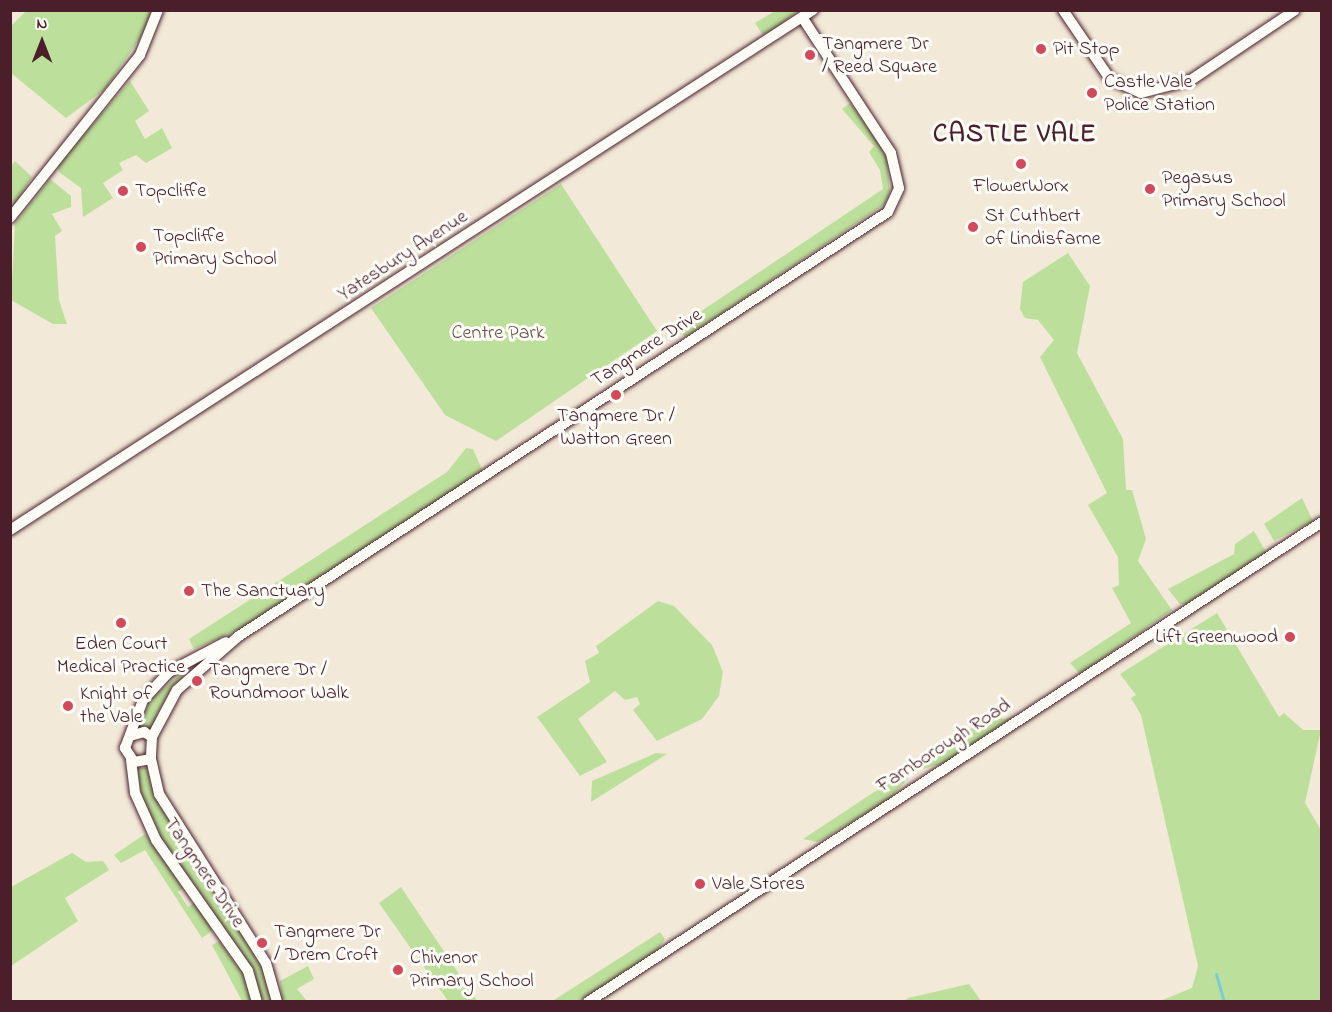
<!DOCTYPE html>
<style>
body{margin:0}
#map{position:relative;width:1332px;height:1012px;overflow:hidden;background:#f3e9d8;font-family:"Indie Flower",sans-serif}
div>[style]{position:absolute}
.green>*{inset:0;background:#bce09b}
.stream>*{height:3px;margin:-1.5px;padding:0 1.5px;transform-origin:1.5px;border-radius:1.5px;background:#7cccd7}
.roads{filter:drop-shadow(0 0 2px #4a1f2b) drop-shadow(0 0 2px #4a1f2b)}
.tertiary>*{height:10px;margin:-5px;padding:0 5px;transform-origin:5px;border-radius:5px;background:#fdfcf7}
.dots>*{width:16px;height:16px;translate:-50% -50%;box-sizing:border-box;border:3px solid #fdfcf7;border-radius:50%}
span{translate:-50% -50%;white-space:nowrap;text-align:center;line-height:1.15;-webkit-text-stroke:6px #fdfcf7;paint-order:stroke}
.poi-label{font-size:20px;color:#4a1f2b}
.left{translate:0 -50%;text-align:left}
.right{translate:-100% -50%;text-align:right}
.street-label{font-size:20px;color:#4a1f2b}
.park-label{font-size:20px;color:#664f47}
.district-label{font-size:26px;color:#4a1f2b;font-weight:700;letter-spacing:1.5px}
.frame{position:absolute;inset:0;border:12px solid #4a1f2b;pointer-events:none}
.north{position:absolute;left:12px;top:12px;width:60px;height:60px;-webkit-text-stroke:4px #fdfcf7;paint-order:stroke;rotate:0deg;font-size:16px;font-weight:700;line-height:24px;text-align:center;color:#4a1f2b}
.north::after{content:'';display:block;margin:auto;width:21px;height:27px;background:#4a1f2b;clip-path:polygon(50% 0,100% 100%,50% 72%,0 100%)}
</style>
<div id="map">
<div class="green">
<i style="clip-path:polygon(26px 11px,151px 11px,147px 28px,105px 89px,66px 118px,11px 73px,10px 27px)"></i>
<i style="clip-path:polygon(775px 11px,798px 11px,769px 34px,762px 34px,755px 23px)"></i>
<i style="clip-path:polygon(130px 81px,149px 111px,135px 121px,145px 139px,162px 128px,172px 148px,146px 163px,136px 155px,119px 163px,123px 170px,103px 183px,113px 198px,83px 217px,81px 188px,59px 172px,58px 165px)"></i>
<i style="clip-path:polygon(850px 103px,886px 151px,890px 192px,885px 204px,686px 337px,679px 332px,682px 324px,883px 189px,880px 170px,869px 152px,874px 146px,842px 109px)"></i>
<i style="clip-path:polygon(15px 161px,32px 177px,11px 209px,11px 166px)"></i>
<i style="clip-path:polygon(50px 179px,71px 196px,71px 207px,52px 214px,62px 231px,55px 236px,59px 300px,67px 324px,53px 324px,11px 300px,15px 224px)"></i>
<i style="clip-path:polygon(561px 184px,657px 331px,496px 441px,445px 415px,371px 308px)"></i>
<i style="clip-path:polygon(1068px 253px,1090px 286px,1077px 353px,1123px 439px,1126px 490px,1132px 490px,1146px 539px,1138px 561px,1172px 610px,1080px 674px,1070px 663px,1131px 623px,1112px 588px,1119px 585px,1118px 557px,1088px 505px,1107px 493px,1040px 357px,1054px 340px,1038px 320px,1025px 318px,1020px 309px,1023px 282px)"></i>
<i style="clip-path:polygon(466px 448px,473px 449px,483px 472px,245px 627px,194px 649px,189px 639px,447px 472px)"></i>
<i style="clip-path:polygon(1302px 498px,1313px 521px,1274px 541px,1264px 524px)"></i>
<i style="clip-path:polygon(1254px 531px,1266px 552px,1188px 605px,1180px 604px,1168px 589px,1234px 554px,1235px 544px)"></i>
<i style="clip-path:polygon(658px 601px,674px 606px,712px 645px,723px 672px,719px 696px,702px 719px,657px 741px,633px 710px,640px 704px,637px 697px,625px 700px,615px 691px,578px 719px,607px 762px,580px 776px,537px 717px,590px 682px,585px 661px,599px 653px,596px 646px)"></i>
<i style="clip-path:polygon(1217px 613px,1279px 717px,1284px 713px,1303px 730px,1321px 730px,1305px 803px,1321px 830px,1321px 1001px,1160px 1001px,1192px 988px,1198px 966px,1141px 715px,1131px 698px,1136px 695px,1120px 674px)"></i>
<i style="clip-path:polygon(192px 664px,161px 707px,151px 732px,139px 728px,150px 700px)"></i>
<i style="clip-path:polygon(997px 711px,1003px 719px,1014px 717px,947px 762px,923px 769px,920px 762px)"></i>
<i style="clip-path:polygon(656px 753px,667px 754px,591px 802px,592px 781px)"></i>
<i style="clip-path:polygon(137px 768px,150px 768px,153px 784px,260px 957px,274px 1001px,260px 1001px,251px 971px,163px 841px,141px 795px)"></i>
<i style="clip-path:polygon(906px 771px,908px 779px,888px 800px,818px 842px,803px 839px)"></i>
<i style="clip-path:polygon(145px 834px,185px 887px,178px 892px,188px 907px,196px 902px,213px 930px,202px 938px,145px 850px,121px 863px,114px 855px)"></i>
<i style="clip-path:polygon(72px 853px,86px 862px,103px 861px,109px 870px,65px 898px,78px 921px,11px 966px,11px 887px)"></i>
<i style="clip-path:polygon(401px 887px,477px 1001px,448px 1001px,379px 903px)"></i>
<i style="clip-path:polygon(660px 932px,665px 939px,657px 951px,584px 1000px,551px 1002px)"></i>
<i style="clip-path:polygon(219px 941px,246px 978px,253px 1001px,242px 1001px,212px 945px)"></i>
<i style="clip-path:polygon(308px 966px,314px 979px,297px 989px,307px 1001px,282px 1001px,280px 981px)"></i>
<i style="clip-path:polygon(969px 984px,981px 1001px,904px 1001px,908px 998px)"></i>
</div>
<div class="stream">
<i style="left:1216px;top:974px;width:29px;rotate:74deg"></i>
</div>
<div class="roads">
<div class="tertiary">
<i style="left:1063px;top:10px;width:83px;rotate:55.7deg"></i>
<i style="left:1110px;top:79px;width:34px;rotate:24deg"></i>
<i style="left:1141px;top:93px;width:52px;rotate:-14.6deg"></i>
<i style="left:1191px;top:80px;width:125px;rotate:-33.9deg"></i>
<i style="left:10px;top:218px;width:208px;rotate:-51.4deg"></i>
<i style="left:140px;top:55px;width:48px;rotate:-68.2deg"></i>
<i style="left:10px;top:530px;width:957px;rotate:-32.93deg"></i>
<i style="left:130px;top:736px;width:15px;rotate:-16deg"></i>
<i style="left:144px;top:732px;width:9px;rotate:32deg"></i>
<i style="left:152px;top:737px;width:22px;rotate:93deg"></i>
<i style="left:151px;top:759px;width:17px;rotate:170deg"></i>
<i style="left:134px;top:762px;width:17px;rotate:-123deg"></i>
<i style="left:125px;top:748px;width:51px;rotate:-69.4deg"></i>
<i style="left:143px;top:700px;width:38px;rotate:-47deg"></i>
<i style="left:169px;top:672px;width:64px;rotate:-27.8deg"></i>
<i style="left:152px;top:737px;width:53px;rotate:-62deg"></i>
<i style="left:177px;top:690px;width:82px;rotate:-41.1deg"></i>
<i style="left:239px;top:636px;width:775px;rotate:-33.16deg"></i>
<i style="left:888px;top:212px;width:26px;rotate:-65deg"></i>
<i style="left:899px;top:188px;width:36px;rotate:-103deg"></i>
<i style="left:891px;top:153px;width:159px;rotate:-123.2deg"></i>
<i style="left:151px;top:759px;width:36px;rotate:77deg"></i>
<i style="left:159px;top:794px;width:200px;rotate:57.7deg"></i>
<i style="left:266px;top:963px;width:41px;rotate:74.2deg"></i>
<i style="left:131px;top:760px;width:33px;rotate:83deg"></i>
<i style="left:135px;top:793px;width:51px;rotate:65.9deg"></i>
<i style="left:156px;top:840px;width:160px;rotate:54.9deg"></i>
<i style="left:248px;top:971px;width:32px;rotate:74deg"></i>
<i style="left:588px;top:1002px;width:877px;rotate:-33.18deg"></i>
</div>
</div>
<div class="dots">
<i style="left:1041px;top:49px;background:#d1495b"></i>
<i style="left:810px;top:55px;background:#d1495b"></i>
<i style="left:1092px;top:93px;background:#d1495b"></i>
<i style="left:1021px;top:164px;background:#d1495b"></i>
<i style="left:1150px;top:189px;background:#d1495b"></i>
<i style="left:123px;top:191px;background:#d1495b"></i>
<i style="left:973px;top:227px;background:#d1495b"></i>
<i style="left:141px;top:247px;background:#d1495b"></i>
<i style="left:616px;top:395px;background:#d1495b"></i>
<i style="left:189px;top:591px;background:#d1495b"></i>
<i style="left:121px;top:623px;background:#d1495b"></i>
<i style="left:1290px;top:637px;background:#d1495b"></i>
<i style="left:197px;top:681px;background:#d1495b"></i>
<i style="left:68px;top:706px;background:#d1495b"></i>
<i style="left:700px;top:884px;background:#d1495b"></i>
<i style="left:262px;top:943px;background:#d1495b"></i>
<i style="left:398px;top:970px;background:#d1495b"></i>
</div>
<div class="poi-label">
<span class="left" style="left:822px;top:56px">Tangmere Dr<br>/ Reed Square</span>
<span class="left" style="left:1053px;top:49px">Pit Stop</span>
<span class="left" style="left:1104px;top:94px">Castle Vale<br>Police Station</span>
<span class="left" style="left:1162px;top:190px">Pegasus<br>Primary School</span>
<span style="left:1021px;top:186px">FlowerWorx</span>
<span class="left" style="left:135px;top:191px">Topcliffe</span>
<span class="left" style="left:985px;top:228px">St Cuthbert<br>of Lindisfarne</span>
<span class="left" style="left:153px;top:248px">Topcliffe<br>Primary School</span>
<span style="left:616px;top:428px">Tangmere Dr /<br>Watton Green</span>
<span class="left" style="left:201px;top:591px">The Sanctuary</span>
<span class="right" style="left:1278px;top:637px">Lift Greenwood</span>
<span style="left:121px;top:656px">Eden Court<br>Medical Practice</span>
<span class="left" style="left:209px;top:682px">Tangmere Dr /<br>Roundmoor Walk</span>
<span class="left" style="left:80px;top:706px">Knight of<br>the Vale</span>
<span class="left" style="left:712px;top:884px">Vale Stores</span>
<span class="left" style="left:274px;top:944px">Tangmere Dr<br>/ Drem Croft</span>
<span class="left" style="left:410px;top:970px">Chivenor<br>Primary School</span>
</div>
<div class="street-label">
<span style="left:403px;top:256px;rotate:-33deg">Yatesbury Avenue</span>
<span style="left:647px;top:348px;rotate:-33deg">Tangmere Drive</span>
<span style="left:944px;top:746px;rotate:-33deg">Farnborough Road</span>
<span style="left:204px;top:873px;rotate:56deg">Tangmere Drive</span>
</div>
<div class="park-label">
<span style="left:498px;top:333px">Centre Park</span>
</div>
<div class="district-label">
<span style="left:1015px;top:136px">CASTLE VALE</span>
</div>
<div class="frame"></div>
<div class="north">N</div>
</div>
